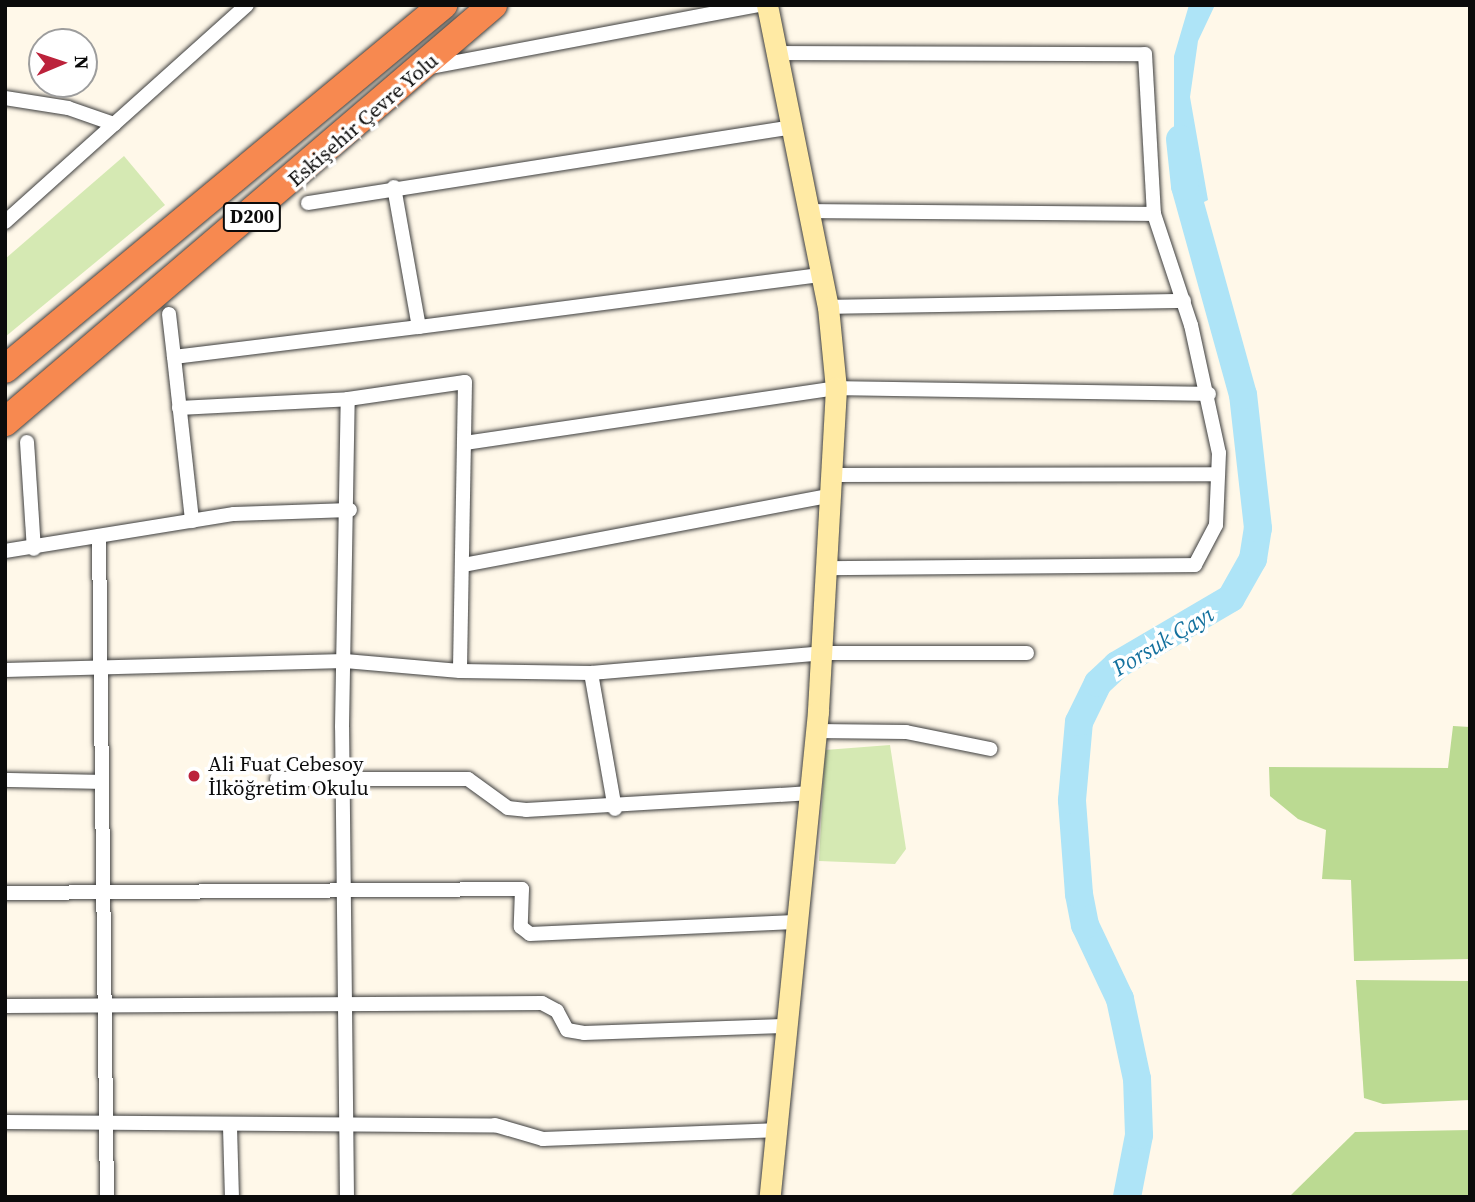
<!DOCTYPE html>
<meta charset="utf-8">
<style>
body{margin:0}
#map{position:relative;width:1475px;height:1202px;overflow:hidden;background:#fff8e9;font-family:"Source Serif 4",serif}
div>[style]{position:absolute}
.green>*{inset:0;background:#d5e9b3}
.forest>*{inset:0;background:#bbda92}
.water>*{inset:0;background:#aee4f7}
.river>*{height:28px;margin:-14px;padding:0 14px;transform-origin:14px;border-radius:14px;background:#aee4f7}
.roads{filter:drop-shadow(0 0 2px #3e3e3e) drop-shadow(0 0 2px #3e3e3e)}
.street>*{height:14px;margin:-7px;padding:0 7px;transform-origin:7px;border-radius:7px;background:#fff}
.secondary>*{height:21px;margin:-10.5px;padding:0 10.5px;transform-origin:10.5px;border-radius:10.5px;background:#ffeaa4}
.highway>*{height:28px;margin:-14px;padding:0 14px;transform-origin:14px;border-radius:14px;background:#f78950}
.dots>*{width:19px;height:19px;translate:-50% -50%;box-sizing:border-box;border:4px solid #fff;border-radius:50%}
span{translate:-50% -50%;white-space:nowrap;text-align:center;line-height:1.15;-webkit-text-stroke:7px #fff;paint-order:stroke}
.shield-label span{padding:2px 5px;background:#fff;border:2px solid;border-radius:5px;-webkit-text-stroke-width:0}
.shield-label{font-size:19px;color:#0b0b0b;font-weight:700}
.street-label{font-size:21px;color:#0b0b0b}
.poi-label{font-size:21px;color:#0b0b0b}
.left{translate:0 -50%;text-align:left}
.water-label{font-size:23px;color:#14719e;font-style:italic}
.frame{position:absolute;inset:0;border:7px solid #0b0b0b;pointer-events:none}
.north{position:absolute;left:28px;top:28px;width:70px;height:70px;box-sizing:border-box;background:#fff;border:2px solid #9d9d9d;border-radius:50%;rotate:88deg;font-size:19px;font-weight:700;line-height:28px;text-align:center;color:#0b0b0b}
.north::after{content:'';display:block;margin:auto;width:24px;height:32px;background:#bc223b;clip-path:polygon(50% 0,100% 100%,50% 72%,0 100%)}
</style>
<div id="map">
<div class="green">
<i style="clip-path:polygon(124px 156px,165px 205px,5px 337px,5px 259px)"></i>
<i style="clip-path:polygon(890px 745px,906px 849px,895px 864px,819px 861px,825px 750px)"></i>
</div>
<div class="forest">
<i style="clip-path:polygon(1453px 726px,1470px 727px,1470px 959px,1354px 961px,1351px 880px,1322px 879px,1326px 830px,1298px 819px,1270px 796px,1269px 767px,1448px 768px)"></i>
<i style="clip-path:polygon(1356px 980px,1470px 981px,1470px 1100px,1383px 1104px,1364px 1098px)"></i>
<i style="clip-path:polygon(1470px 1130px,1470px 1197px,1289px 1197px,1355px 1132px)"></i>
</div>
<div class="water">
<i style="clip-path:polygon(1189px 5px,1215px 5px,1198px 41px,1190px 97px,1208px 200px,1194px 207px,1174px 147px,1174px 56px)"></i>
</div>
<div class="river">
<i style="left:1127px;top:1197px;width:63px;rotate:-79deg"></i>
<i style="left:1139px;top:1135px;width:56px;rotate:-92deg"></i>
<i style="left:1137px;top:1079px;width:82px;rotate:-102deg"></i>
<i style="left:1120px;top:999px;width:82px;rotate:-115.3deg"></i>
<i style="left:1085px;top:925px;width:32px;rotate:-101deg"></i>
<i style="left:1079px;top:894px;width:94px;rotate:-94.3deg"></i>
<i style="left:1072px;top:800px;width:78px;rotate:-84.9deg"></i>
<i style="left:1079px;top:722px;width:43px;rotate:-64deg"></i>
<i style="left:1098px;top:683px;width:26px;rotate:-43deg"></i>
<i style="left:1117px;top:665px;width:132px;rotate:-30.4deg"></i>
<i style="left:1231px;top:598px;width:45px;rotate:-60.6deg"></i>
<i style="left:1253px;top:559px;width:31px;rotate:-81deg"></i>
<i style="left:1258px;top:528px;width:134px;rotate:-96.4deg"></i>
<i style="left:1243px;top:395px;width:217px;rotate:-105.5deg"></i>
<i style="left:1185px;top:186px;width:47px;rotate:-96.1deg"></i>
</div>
<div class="roads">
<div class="street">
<i style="left:776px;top:53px;width:369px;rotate:0.2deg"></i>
<i style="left:1145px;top:54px;width:160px;rotate:86.8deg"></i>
<i style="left:430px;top:67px;width:335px;rotate:-10.7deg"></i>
<i style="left:5px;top:98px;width:64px;rotate:9deg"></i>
<i style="left:68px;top:108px;width:49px;rotate:19.2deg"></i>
<i style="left:394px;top:187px;width:142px;rotate:79.9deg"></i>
<i style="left:419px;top:327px;width:405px;rotate:-7.4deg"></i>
<i style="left:308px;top:203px;width:489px;rotate:-8.9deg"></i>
<i style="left:809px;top:211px;width:345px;rotate:0.5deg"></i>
<i style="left:1154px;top:214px;width:117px;rotate:71.6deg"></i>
<i style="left:1191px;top:325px;width:131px;rotate:77.7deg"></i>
<i style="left:1219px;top:453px;width:72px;rotate:92.4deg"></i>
<i style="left:1216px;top:525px;width:45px;rotate:117.7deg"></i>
<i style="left:1195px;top:565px;width:367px;rotate:179.5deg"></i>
<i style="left:5px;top:222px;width:325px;rotate:-41.9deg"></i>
<i style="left:828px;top:307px;width:356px;rotate:-1deg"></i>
<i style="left:169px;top:314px;width:43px;rotate:83.4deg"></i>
<i style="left:174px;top:357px;width:247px;rotate:-7deg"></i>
<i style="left:174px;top:357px;width:165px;rotate:83.7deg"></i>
<i style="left:179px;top:408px;width:169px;rotate:-3deg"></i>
<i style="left:348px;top:399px;width:118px;rotate:-8.3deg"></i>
<i style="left:465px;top:382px;width:289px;rotate:91deg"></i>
<i style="left:460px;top:671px;width:131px;rotate:0.9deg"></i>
<i style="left:591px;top:673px;width:232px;rotate:-4.9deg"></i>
<i style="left:822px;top:653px;width:205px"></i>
<i style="left:27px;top:442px;width:107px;rotate:86.3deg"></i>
<i style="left:465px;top:443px;width:375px;rotate:-8.4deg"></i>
<i style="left:836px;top:388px;width:373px;rotate:0.9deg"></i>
<i style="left:835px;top:475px;width:383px;rotate:-0.1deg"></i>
<i style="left:99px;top:537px;width:660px;rotate:89.31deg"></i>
<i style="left:5px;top:551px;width:232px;rotate:-9.2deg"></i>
<i style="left:234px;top:514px;width:116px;rotate:-2deg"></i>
<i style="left:463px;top:565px;width:377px;rotate:-10.7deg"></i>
<i style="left:5px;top:670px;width:340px;rotate:-1.5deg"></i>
<i style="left:345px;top:661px;width:115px;rotate:5deg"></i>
<i style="left:591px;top:673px;width:138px;rotate:80deg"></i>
<i style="left:816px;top:731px;width:90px;rotate:0.6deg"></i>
<i style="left:906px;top:732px;width:86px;rotate:11.4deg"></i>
<i style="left:277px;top:779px;width:191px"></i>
<i style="left:468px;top:779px;width:49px;rotate:35.9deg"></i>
<i style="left:508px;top:808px;width:18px;rotate:6deg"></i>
<i style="left:526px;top:810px;width:285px;rotate:-3.4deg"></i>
<i style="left:5px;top:780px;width:93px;rotate:1.2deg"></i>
<i style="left:5px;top:893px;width:517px;rotate:-0.44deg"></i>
<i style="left:522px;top:889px;width:38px;rotate:92deg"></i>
<i style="left:521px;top:927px;width:11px;rotate:38deg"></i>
<i style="left:530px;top:934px;width:265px;rotate:-2.6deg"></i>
<i style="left:5px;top:1006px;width:537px;rotate:-0.32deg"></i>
<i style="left:542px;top:1003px;width:17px;rotate:28deg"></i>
<i style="left:557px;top:1011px;width:21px;rotate:62deg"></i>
<i style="left:567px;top:1030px;width:17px;rotate:10deg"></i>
<i style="left:584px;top:1033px;width:199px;rotate:-2deg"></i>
<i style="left:5px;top:1122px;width:490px;rotate:0.4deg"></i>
<i style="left:495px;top:1125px;width:50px;rotate:16.3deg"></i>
<i style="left:543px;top:1139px;width:231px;rotate:-2.2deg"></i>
<i style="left:230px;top:1127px;width:70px;rotate:88.4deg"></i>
<i style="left:347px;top:1197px;width:470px;rotate:-90.6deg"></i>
<i style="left:342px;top:727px;width:328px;rotate:-89deg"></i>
</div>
<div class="secondary">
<i style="left:767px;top:5px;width:308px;rotate:78.6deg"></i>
<i style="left:828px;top:307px;width:81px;rotate:84.4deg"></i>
<i style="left:836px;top:388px;width:324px;rotate:93.2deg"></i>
<i style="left:818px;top:712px;width:487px;rotate:95.7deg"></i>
</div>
<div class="highway">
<i style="left:5px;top:369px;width:570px;rotate:-39.73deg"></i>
<i style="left:5px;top:422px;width:642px;rotate:-40.51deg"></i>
</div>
</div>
<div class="dots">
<i style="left:194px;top:776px;background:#bc223b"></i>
</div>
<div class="shield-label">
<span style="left:252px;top:217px">D200</span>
</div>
<div class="street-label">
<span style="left:363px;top:120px;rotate:-41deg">Eskişehir Çevre Yolu</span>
</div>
<div class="poi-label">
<span class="left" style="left:208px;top:776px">Ali Fuat Cebesoy<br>İlköğretim Okulu</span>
</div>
<div class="water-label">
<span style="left:1163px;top:641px;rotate:-31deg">Porsuk Çayı</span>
</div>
<div class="frame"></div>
<div class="north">N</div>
</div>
